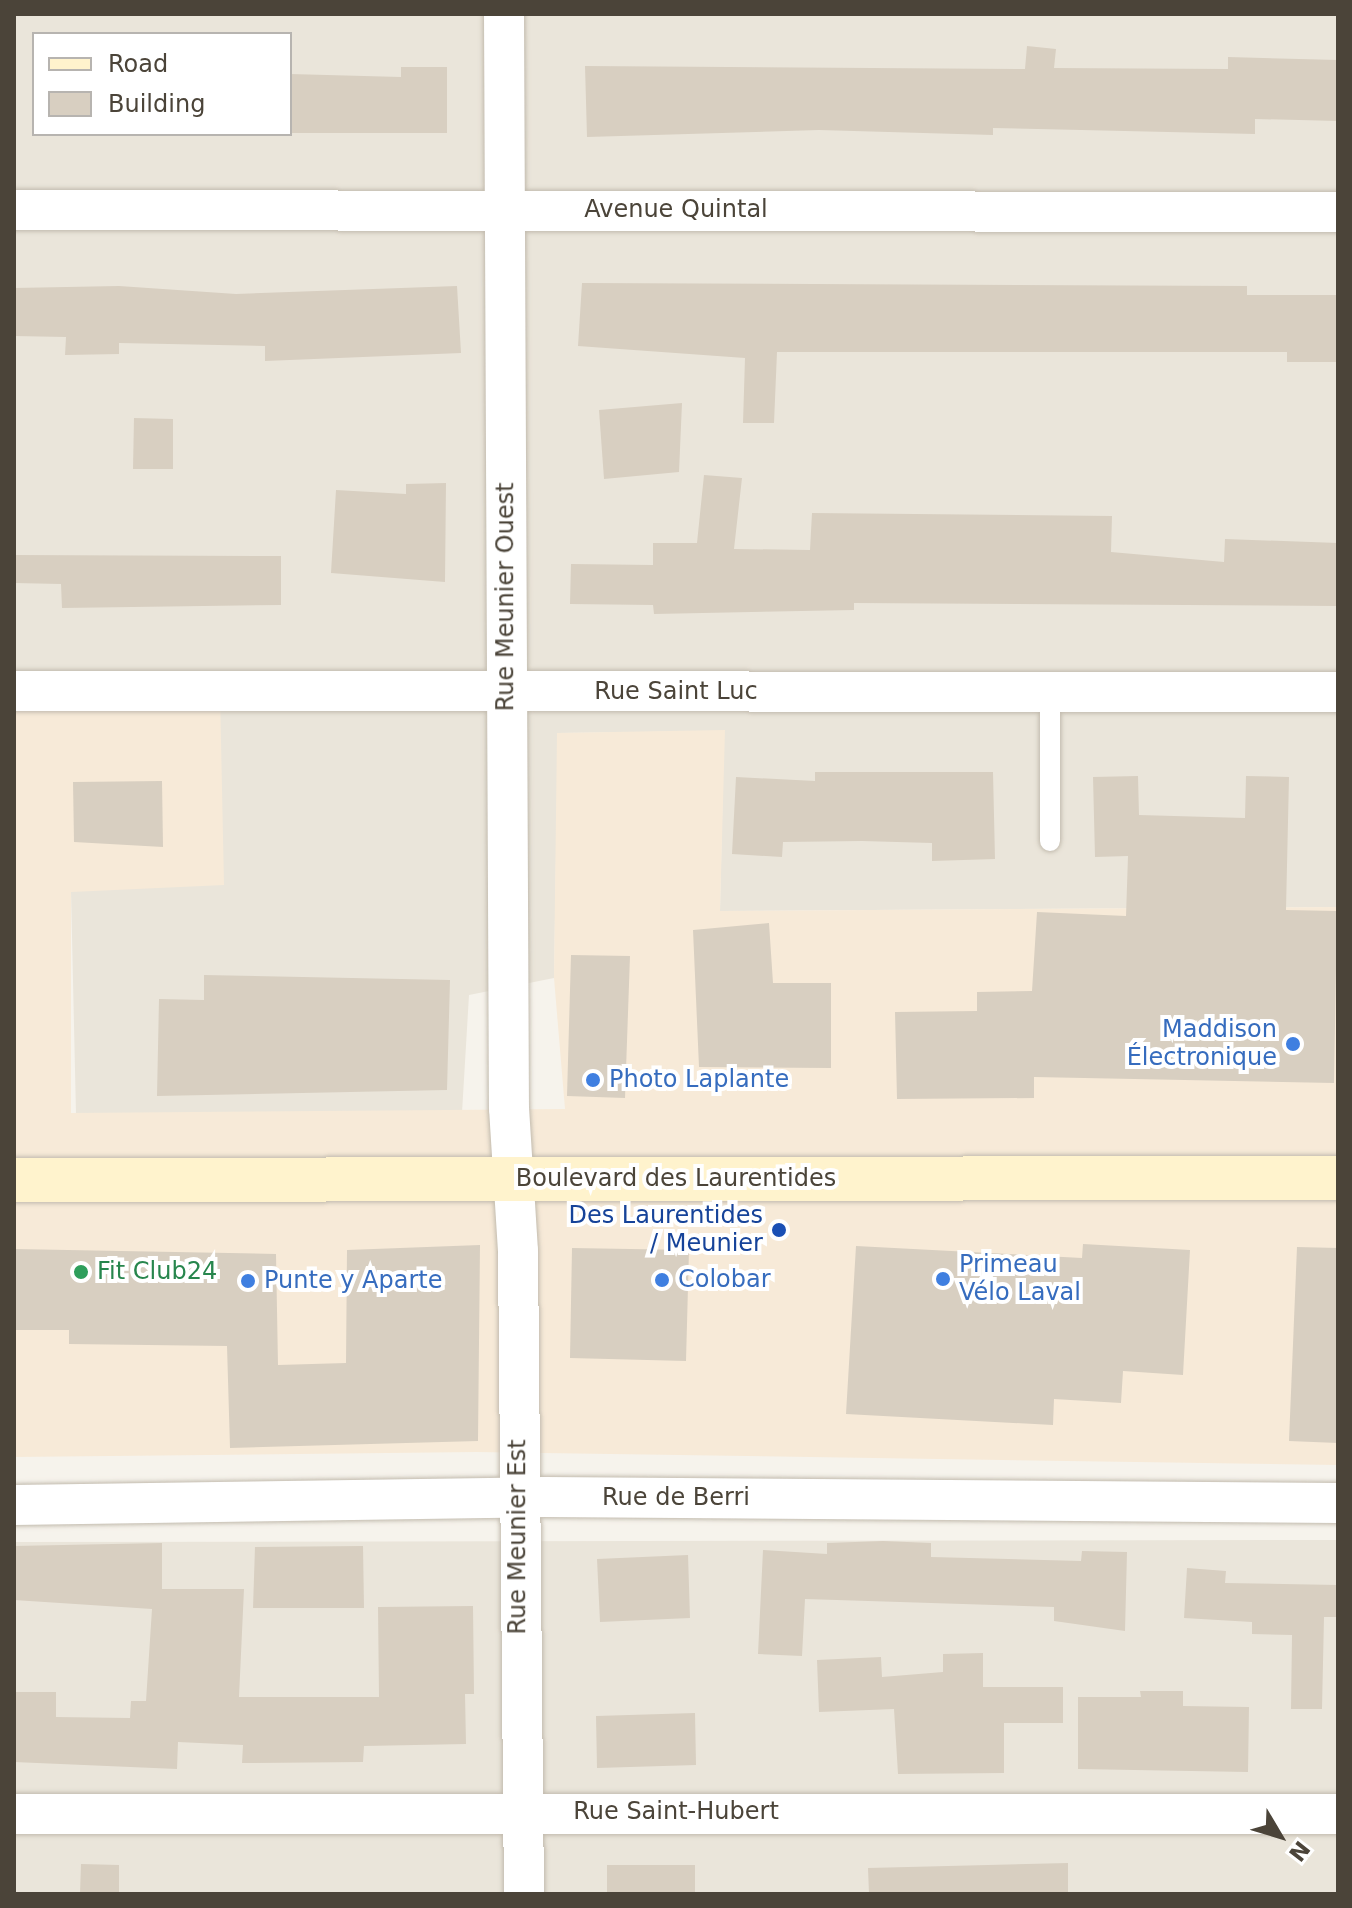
<!DOCTYPE html>
<meta charset="utf-8">
<style>
body{margin:0}
#map{position:relative;width:1352px;height:1908px;overflow:hidden;background:#f6f3ec;font-family:"DejaVu Sans",sans-serif}
div>[style]{position:absolute}
.residential>*{inset:0;background:#eae5da}
.commercial>*{inset:0;background:#f7ead8}
.building>*{inset:0;background:#d8cfc1}
.roads{filter:drop-shadow(0 0 2px #c2bbae) drop-shadow(0 0 2px #c2bbae)}
.lane>*{height:20px;margin:-10px;padding:0 10px;transform-origin:10px;border-radius:10px;background:#fff}
.street>*{height:40px;margin:-20px;padding:0 20px;transform-origin:20px;border-radius:20px;background:#fff}
.secondary>*{height:44px;margin:-22px;padding:0 22px;transform-origin:22px;border-radius:22px;background:#fff3cd}
.dots>*{width:22px;height:22px;translate:-50% -50%;box-sizing:border-box;border:4px solid #fff;border-radius:50%}
span{translate:-50% -50%;white-space:nowrap;text-align:center;line-height:1.15;-webkit-text-stroke:8px #fff;paint-order:stroke}
.street-label{font-size:24px;color:#4b4439}
.shop-label{font-size:24px;color:#366cbe}
.right{translate:-100% -50%;text-align:right}
.left{translate:0 -50%;text-align:left}
.transit-label{font-size:24px;color:#164399}
.leisure-label{font-size:24px;color:#27864d}
.frame{position:absolute;inset:0;border:16px solid #4b4439;pointer-events:none}
.legend{position:absolute;left:32px;top:32px;width:260px;height:104px;box-sizing:border-box;background:#fff;border:2px solid #b7b4b0;margin:0;padding:10px 14px;list-style:none;font-size:24px;color:#4b4439}
.legend li{display:flex;align-items:center;gap:16px;height:40px}
.legend b{width:40px;border:2px solid #b7b4b0}
.north{position:absolute;left:1240px;top:1796px;width:80px;height:80px;-webkit-text-stroke:6px #fff;paint-order:stroke;rotate:128deg;font-size:22px;font-weight:700;line-height:32px;text-align:center;color:#4b4439}
.north::after{content:'';display:block;margin:auto;width:28px;height:36px;background:#4b4439;clip-path:polygon(50% 0,100% 100%,50% 72%,0 100%)}
</style>
<div id="map">
<div class="residential">
<i style="clip-path:polygon(evenodd,14px 14px,1338px 14px,1338px 907px,720px 911px,724px 731px,558px 733px,554px 978px,469px 995px,462px 1113px,76px 1114px,71px 892px,14px 691px,14px 14px,34px 34px,290px 34px,290px 134px,34px 134px,34px 34px)"></i>
<i style="clip-path:polygon(1338px 1540px,1338px 1894px,14px 1894px,14px 1542px)"></i>
</div>
<div class="commercial">
<i style="clip-path:polygon(14px 691px,220px 692px,224px 885px,71px 892px,71px 1113px,565px 1109px,554px 978px,557px 733px,725px 730px,720px 911px,1338px 907px,1338px 1465px,476px 1452px,14px 1457px)"></i>
</div>
<div class="building">
<i style="clip-path:polygon(1027px 46px,1056px 49px,1054px 68px,1228px 69px,1228px 57px,1338px 60px,1338px 121px,1255px 119px,1255px 134px,993px 128px,993px 135px,819px 130px,587px 137px,585px 66px,1025px 69px)"></i>
<i style="clip-path:polygon(401px 67px,447px 67px,447px 133px,290px 133px,290px 74px,401px 77px)"></i>
<i style="clip-path:polygon(582px 283px,1247px 286px,1247px 295px,1338px 295px,1338px 362px,1287px 362px,1287px 352px,777px 352px,774px 423px,743px 423px,745px 358px,578px 346px)"></i>
<i style="clip-path:polygon(119px 286px,236px 294px,457px 286px,461px 353px,265px 361px,265px 346px,119px 343px,119px 354px,65px 355px,66px 337px,14px 336px,14px 288px)"></i>
<i style="clip-path:polygon(682px 403px,679px 472px,604px 479px,599px 410px)"></i>
<i style="clip-path:polygon(134px 418px,173px 419px,173px 469px,133px 469px)"></i>
<i style="clip-path:polygon(704px 475px,742px 478px,734px 549px,810px 550px,812px 513px,1112px 516px,1111px 552px,1224px 562px,1225px 539px,1338px 543px,1338px 606px,854px 603px,854px 610px,654px 614px,653px 605px,570px 604px,571px 564px,653px 565px,653px 543px,697px 543px)"></i>
<i style="clip-path:polygon(446px 483px,445px 582px,331px 573px,336px 490px,406px 494px,406px 484px)"></i>
<i style="clip-path:polygon(14px 555px,281px 556px,281px 605px,62px 608px,61px 584px,14px 583px)"></i>
<i style="clip-path:polygon(815px 772px,993px 772px,995px 859px,932px 861px,932px 843px,862px 841px,783px 842px,782px 857px,732px 854px,736px 777px,815px 781px)"></i>
<i style="clip-path:polygon(1138px 776px,1139px 815px,1245px 818px,1246px 776px,1289px 777px,1286px 910px,1337px 911px,1334px 1083px,1034px 1077px,1034px 1098px,897px 1099px,895px 1012px,977px 1011px,977px 992px,1032px 991px,1037px 912px,1126px 916px,1128px 856px,1095px 857px,1093px 777px)"></i>
<i style="clip-path:polygon(162px 781px,163px 847px,74px 842px,73px 782px)"></i>
<i style="clip-path:polygon(769px 923px,773px 983px,831px 983px,831px 1068px,699px 1067px,693px 930px)"></i>
<i style="clip-path:polygon(571px 955px,630px 956px,625px 1098px,567px 1096px)"></i>
<i style="clip-path:polygon(204px 975px,450px 980px,447px 1090px,157px 1096px,159px 999px,204px 1000px)"></i>
<i style="clip-path:polygon(1083px 1244px,1190px 1250px,1183px 1375px,1123px 1371px,1121px 1403px,1054px 1399px,1053px 1425px,846px 1414px,856px 1246px,1082px 1258px)"></i>
<i style="clip-path:polygon(480px 1245px,478px 1441px,230px 1448px,227px 1346px,69px 1344px,69px 1330px,14px 1330px,14px 1249px,276px 1254px,278px 1365px,346px 1363px,347px 1250px)"></i>
<i style="clip-path:polygon(1297px 1247px,1338px 1248px,1338px 1443px,1289px 1441px)"></i>
<i style="clip-path:polygon(572px 1248px,689px 1250px,686px 1361px,570px 1358px)"></i>
<i style="clip-path:polygon(883px 1541px,931px 1543px,931px 1557px,1081px 1561px,1082px 1551px,1127px 1552px,1125px 1631px,1054px 1621px,1054px 1607px,805px 1599px,802px 1656px,758px 1654px,763px 1550px,827px 1554px,827px 1543px)"></i>
<i style="clip-path:polygon(162px 1543px,162px 1589px,244px 1589px,239px 1697px,379px 1697px,378px 1607px,473px 1606px,474px 1694px,465px 1694px,466px 1744px,364px 1746px,363px 1762px,242px 1763px,243px 1745px,178px 1742px,177px 1769px,14px 1762px,14px 1692px,56px 1692px,56px 1717px,130px 1718px,131px 1701px,146px 1701px,152px 1609px,14px 1600px,14px 1546px)"></i>
<i style="clip-path:polygon(363px 1546px,364px 1608px,253px 1608px,255px 1547px)"></i>
<i style="clip-path:polygon(688px 1555px,690px 1618px,600px 1622px,597px 1559px)"></i>
<i style="clip-path:polygon(1187px 1568px,1226px 1571px,1225px 1583px,1338px 1585px,1338px 1617px,1324px 1617px,1322px 1709px,1291px 1709px,1292px 1635px,1252px 1634px,1252px 1622px,1184px 1618px)"></i>
<i style="clip-path:polygon(983px 1653px,983px 1687px,1063px 1687px,1063px 1723px,1004px 1723px,1004px 1773px,898px 1774px,894px 1709px,819px 1712px,817px 1660px,881px 1657px,882px 1677px,943px 1672px,943px 1654px)"></i>
<i style="clip-path:polygon(1140px 1691px,1183px 1691px,1183px 1706px,1249px 1707px,1248px 1772px,1078px 1769px,1078px 1697px,1141px 1697px)"></i>
<i style="clip-path:polygon(695px 1713px,696px 1765px,597px 1768px,596px 1716px)"></i>
<i style="clip-path:polygon(1068px 1863px,1068px 1894px,869px 1894px,868px 1868px)"></i>
<i style="clip-path:polygon(81px 1864px,119px 1865px,119px 1894px,80px 1894px)"></i>
<i style="clip-path:polygon(607px 1865px,695px 1865px,695px 1894px,607px 1894px)"></i>
</div>
<div class="roads">
<div class="lane">
<i style="left:1050px;top:841px;width:150px;rotate:-90deg"></i>
</div>
<div class="street">
<i style="left:504px;top:14px;width:1094px;rotate:89.74deg"></i>
<i style="left:509px;top:1108px;width:143px;rotate:86.4deg"></i>
<i style="left:518px;top:1251px;width:643px;rotate:89.47deg"></i>
<i style="left:14px;top:210px;width:1324px;rotate:0.09deg"></i>
<i style="left:14px;top:691px;width:1324px;rotate:0.04deg"></i>
<i style="left:14px;top:1505px;width:531px;rotate:-0.86deg"></i>
<i style="left:545px;top:1497px;width:793px;rotate:0.43deg"></i>
<i style="left:14px;top:1814px;width:1324px"></i>
</div>
<div class="secondary">
<i style="left:14px;top:1180px;width:1324px;rotate:-0.09deg"></i>
</div>
</div>
<div class="dots">
<i style="left:1293px;top:1044px;background:#3f7fe0"></i>
<i style="left:593px;top:1080px;background:#3f7fe0"></i>
<i style="left:779px;top:1230px;background:#1a4fb4"></i>
<i style="left:81px;top:1272px;background:#2e9e5b"></i>
<i style="left:943px;top:1279px;background:#3f7fe0"></i>
<i style="left:662px;top:1280px;background:#3f7fe0"></i>
<i style="left:248px;top:1281px;background:#3f7fe0"></i>
</div>
<div class="street-label">
<span style="left:676px;top:210px">Avenue Quintal</span>
<span style="left:506px;top:597px;rotate:-90deg">Rue Meunier Ouest</span>
<span style="left:676px;top:692px">Rue Saint Luc</span>
<span style="left:676px;top:1179px">Boulevard des Laurentides</span>
<span style="left:676px;top:1498px">Rue de Berri</span>
<span style="left:518px;top:1537px;rotate:-90deg">Rue Meunier Est</span>
<span style="left:676px;top:1812px">Rue Saint-Hubert</span>
</div>
<div class="shop-label">
<span class="right" style="left:1277px;top:1044px">Maddison<br>Électronique</span>
<span class="left" style="left:609px;top:1080px">Photo Laplante</span>
<span class="left" style="left:959px;top:1279px">Primeau<br>Vélo Laval</span>
<span class="left" style="left:678px;top:1280px">Colobar</span>
<span class="left" style="left:264px;top:1281px">Punte y Aparte</span>
</div>
<div class="transit-label">
<span class="right" style="left:763px;top:1230px">Des Laurentides<br>/ Meunier</span>
</div>
<div class="leisure-label">
<span class="left" style="left:97px;top:1272px">Fit Club24</span>
</div>
<div class="frame"></div>
<ul class="legend">
<li><b style="height:10px;background:#fff3cd"></b>Road</li>
<li><b style="height:22px;background:#d8cfc1"></b>Building</li>
</ul>
<div class="north">N</div>
</div>
